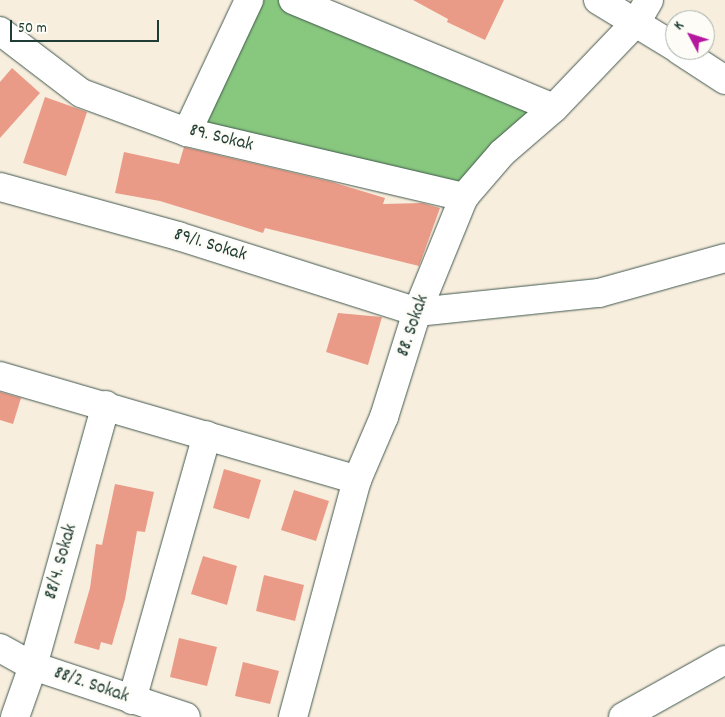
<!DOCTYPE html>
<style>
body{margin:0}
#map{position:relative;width:725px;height:717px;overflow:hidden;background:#f8eede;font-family:Dekko,sans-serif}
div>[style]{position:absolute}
.green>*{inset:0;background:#88c77e}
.building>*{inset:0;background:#ea9b87}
.roads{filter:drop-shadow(0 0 1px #40584e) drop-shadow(0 0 1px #40584e)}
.minor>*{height:28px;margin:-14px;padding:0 14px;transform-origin:14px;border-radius:14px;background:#fff}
span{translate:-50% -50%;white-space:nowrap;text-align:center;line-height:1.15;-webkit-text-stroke:5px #fdfcf7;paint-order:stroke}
.street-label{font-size:19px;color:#1f3d34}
.north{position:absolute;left:665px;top:10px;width:50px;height:50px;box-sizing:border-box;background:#fdfcf7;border:1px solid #a4b0a9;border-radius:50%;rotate:310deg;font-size:14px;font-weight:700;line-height:20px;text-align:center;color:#1f3d34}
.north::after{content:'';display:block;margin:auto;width:18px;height:22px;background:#b5179e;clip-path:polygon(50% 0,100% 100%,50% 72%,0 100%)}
.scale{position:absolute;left:10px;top:20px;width:149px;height:22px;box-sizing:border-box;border:2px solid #1f3d34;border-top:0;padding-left:6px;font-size:15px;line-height:18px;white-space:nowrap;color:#1f3d34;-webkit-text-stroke:4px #fdfcf7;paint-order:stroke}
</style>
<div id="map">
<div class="green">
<i style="clip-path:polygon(254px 0,280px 0,543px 110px,460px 190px,194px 128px)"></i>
</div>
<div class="building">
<i style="clip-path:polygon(413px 0,504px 0,485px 40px,447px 22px,448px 19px)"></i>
<i style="clip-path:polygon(12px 68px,40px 93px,0 138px,0 82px)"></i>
<i style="clip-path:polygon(45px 97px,87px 112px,66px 176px,23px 163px)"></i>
<i style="clip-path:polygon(184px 147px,332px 182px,385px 198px,383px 204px,422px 203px,440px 208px,419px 266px,265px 228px,263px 233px,160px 201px,115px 193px,124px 152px,179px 164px)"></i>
<i style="clip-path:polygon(338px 313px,382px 317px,368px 365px,326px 352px)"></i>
<i style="clip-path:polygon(0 392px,21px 398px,13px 424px,0 420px)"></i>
<i style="clip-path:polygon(224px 469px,261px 480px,249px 519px,213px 508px)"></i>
<i style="clip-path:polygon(115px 484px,154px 492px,145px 532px,137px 531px,125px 599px,112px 645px,101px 642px,99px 650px,74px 643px,90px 588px,96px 544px,102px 545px)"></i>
<i style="clip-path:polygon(294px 490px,329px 501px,316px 541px,281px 530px)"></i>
<i style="clip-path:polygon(203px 556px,237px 566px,227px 605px,191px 594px)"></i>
<i style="clip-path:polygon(264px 575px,304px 585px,295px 621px,256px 611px)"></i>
<i style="clip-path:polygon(179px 638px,217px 647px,207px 686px,170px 677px)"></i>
<i style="clip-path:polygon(243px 662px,279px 671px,270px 704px,235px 696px)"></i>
</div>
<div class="roads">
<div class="minor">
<i style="left:293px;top:0;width:282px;rotate:22.5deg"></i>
<i style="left:598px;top:0;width:90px;rotate:31.4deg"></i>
<i style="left:0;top:31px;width:102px;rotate:37.4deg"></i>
<i style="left:81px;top:93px;width:113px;rotate:20.2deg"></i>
<i style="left:187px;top:132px;width:285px;rotate:13.2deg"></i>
<i style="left:679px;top:50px;width:55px;rotate:33.1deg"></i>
<i style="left:187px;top:132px;width:146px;rotate:-64.8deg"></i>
<i style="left:0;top:187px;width:185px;rotate:15.4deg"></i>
<i style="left:178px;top:236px;width:251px;rotate:17.6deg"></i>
<i style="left:417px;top:312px;width:183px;rotate:-6deg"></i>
<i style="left:599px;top:293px;width:131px;rotate:-15.5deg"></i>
<i style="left:0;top:376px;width:372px;rotate:16.2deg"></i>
<i style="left:0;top:648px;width:38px;rotate:29deg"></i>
<i style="left:33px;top:666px;width:161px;rotate:18.4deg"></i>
<i style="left:132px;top:700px;width:275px;rotate:-74.2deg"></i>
<i style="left:15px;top:717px;width:54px;rotate:-70.6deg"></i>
<i style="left:33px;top:666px;width:271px;rotate:-74.4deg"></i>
<i style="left:293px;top:717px;width:245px;rotate:-74.9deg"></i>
<i style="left:357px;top:480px;width:69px;rotate:-66.8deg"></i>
<i style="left:384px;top:417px;width:110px;rotate:-72.6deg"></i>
<i style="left:417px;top:312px;width:124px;rotate:-67.8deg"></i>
<i style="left:464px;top:197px;width:58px;rotate:-49.2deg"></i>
<i style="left:502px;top:153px;width:69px;rotate:-40.9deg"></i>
<i style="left:554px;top:108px;width:120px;rotate:-46.3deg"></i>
<i style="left:637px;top:21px;width:24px;rotate:-60deg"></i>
<i style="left:623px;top:717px;width:117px;rotate:-29.2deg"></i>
</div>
</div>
<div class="street-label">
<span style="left:221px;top:139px;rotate:14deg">89. Sokak</span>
<span style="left:210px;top:246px;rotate:17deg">89/1. Sokak</span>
<span style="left:414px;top:326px;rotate:-71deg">88. Sokak</span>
<span style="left:62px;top:562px;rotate:-74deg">88/4. Sokak</span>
<span style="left:91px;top:686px;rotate:19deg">88/2. Sokak</span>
</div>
<div class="north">K</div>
<div class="scale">50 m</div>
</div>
